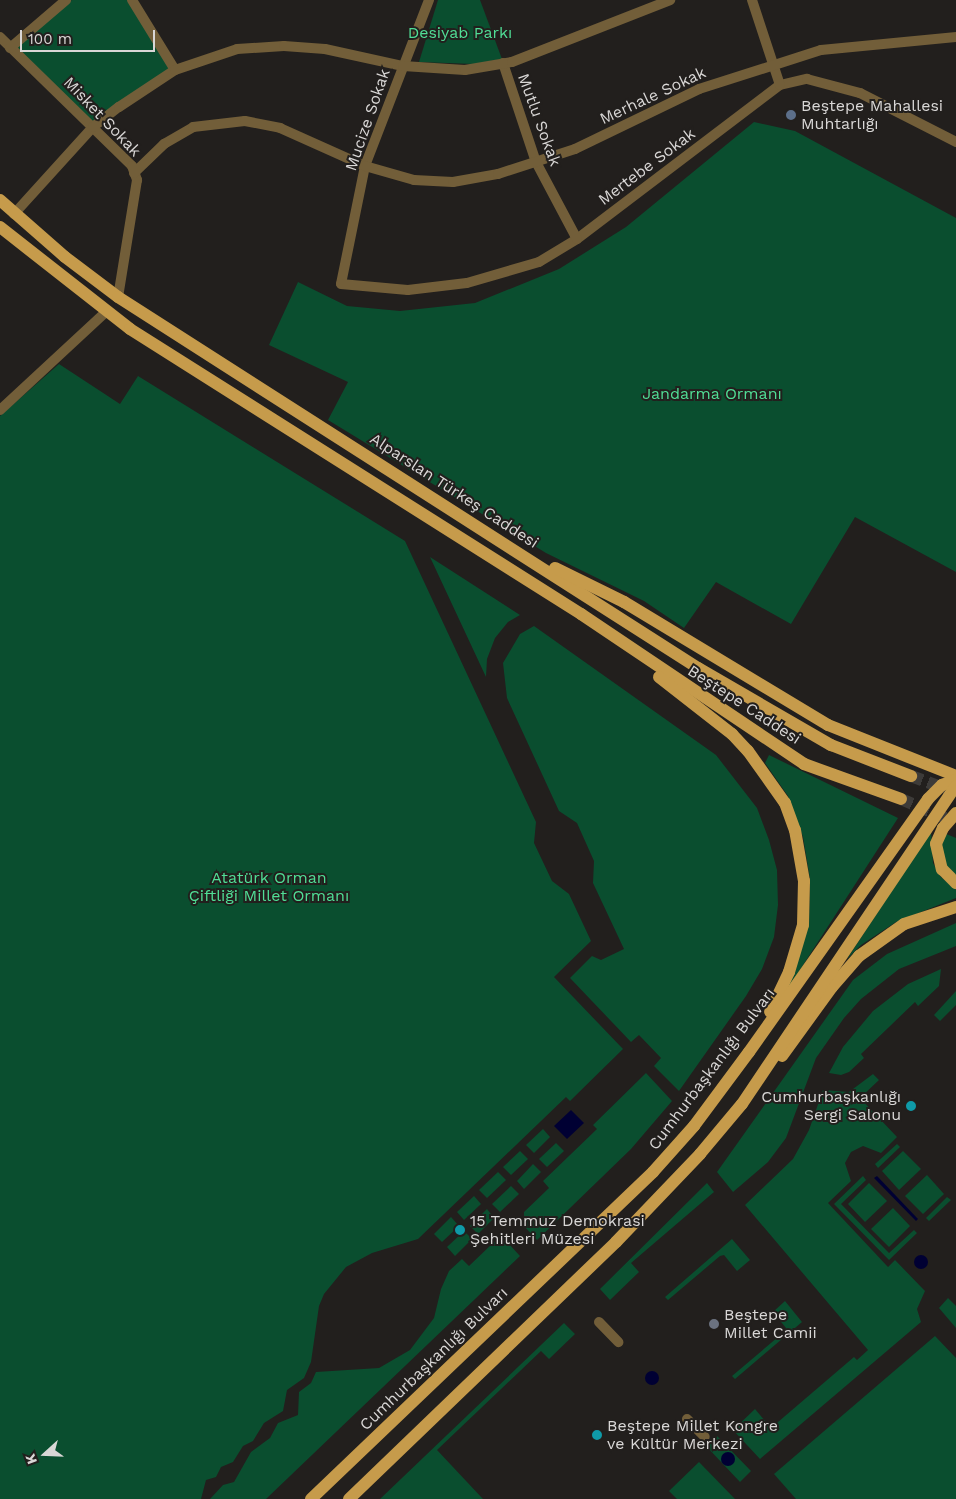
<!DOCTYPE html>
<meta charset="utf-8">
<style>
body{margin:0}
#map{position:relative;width:956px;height:1499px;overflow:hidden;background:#221f1d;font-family:"Work Sans",sans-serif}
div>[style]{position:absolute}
.green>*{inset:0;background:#0a4e2f}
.water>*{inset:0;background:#003}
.round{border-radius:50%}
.primary-tunnel>*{height:12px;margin-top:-6px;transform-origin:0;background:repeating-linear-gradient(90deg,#3d3b39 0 12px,transparent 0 18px)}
.street>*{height:10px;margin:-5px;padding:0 5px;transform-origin:5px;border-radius:5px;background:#725e39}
.primary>*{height:12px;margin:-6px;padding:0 6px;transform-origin:6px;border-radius:6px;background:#c69b4b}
.dots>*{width:14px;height:14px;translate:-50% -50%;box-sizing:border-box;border:2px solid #221f1d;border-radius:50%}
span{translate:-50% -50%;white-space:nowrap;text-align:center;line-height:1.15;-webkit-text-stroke:4px #221f1d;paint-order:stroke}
.park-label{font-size:16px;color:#50de96}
.street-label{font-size:16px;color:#d9d7d6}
.poi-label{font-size:16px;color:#d9d7d6}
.left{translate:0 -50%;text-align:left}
.right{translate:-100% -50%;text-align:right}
.north{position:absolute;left:20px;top:1429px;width:50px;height:50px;-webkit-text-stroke:4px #221f1d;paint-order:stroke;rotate:250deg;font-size:14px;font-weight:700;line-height:20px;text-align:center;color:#d9d7d6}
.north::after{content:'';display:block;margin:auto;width:18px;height:22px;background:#d9d7d6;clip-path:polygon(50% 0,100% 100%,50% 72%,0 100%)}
.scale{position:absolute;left:20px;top:30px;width:135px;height:22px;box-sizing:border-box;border:2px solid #d9d7d6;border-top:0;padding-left:6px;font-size:15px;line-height:18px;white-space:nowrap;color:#d9d7d6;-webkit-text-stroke:4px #221f1d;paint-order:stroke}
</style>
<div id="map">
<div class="green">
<i style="clip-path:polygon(72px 0,133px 0,175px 70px,93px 127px,10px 48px)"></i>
<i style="clip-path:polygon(438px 0,480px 0,502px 59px,474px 64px,419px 62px)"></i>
<i style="clip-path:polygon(754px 122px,795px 131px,956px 218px,956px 572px,855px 517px,791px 624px,716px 582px,684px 628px,644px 601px,546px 553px,328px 420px,348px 382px,269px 345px,298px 282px,347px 306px,400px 311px,475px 303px,559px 269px,626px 227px)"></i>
<i style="clip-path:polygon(59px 364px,120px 404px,138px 376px,405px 541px,536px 822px,534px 843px,552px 881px,569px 894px,591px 941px,554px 977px,623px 1049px,570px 1101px,566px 1097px,418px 1239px,372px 1253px,346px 1267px,324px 1294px,319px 1306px,311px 1362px,304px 1378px,287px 1390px,283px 1411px,264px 1423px,253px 1441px,243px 1446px,233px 1462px,221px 1467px,216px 1477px,206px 1480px,201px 1499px,0 1499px,0 416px)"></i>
<i style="clip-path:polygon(430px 557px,520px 615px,508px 622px,495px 638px,487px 659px,486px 677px)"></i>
<i style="clip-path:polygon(534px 626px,716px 755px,757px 808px,769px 840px,777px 870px,778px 905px,774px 937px,762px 969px,746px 996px,679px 1091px,654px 1066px,661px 1058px,639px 1035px,631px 1042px,570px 978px,592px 956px,601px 960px,624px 949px,593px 883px,594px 861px,577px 823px,559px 811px,507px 698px,503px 663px,520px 634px)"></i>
<i style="clip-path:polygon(769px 755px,898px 818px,785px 993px,809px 925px,810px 879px,803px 837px,788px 796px,765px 763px)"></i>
<i style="clip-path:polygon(931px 831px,933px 863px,941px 877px,956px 890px,956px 898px,896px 922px,861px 945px,847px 959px)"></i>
<i style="clip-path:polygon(944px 833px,956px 838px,956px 877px,946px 865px,940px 847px)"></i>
<i style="clip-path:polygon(956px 923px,956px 946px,899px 969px,861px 999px,844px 1018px,816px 1058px,786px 1138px,768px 1162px,733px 1192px,717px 1172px,853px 980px,887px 954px)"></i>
<i style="clip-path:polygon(941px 969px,939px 986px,918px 1006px,915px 1002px,861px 1054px,864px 1058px,849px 1072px,841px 1075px,829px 1073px,843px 1047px,873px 1011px,908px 984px)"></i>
<i style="clip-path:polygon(956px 991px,956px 1005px,940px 1021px,934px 1015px)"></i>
<i style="clip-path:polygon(646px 1073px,672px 1101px,631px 1149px,537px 1240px,524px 1226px,524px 1212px,549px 1188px,543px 1181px,597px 1129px,593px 1125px)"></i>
<i style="clip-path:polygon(873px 1074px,879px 1080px,860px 1098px,897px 1137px,881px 1153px,863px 1146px,851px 1152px,845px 1163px,851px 1181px,828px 1203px,888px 1267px,895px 1260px,925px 1291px,917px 1309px,921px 1322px,760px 1459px,733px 1430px,755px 1409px,771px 1428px,854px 1357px,857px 1360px,868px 1350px,745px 1205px,793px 1159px,809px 1130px,823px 1090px,849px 1092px)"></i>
<i style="clip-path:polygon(543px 1129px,550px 1137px,534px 1153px,526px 1145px)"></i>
<i style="clip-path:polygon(556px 1143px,564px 1151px,547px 1167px,539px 1159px)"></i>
<i style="clip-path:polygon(897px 1144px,900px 1147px,878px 1168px,875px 1164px)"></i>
<i style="clip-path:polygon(520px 1151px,528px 1159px,511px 1175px,503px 1167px)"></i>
<i style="clip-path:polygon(903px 1151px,921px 1169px,899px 1190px,882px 1171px)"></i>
<i style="clip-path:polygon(533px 1164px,541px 1172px,524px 1189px,517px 1181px)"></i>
<i style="clip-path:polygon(498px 1172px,506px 1180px,487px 1198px,479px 1190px)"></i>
<i style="clip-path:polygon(927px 1175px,944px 1194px,923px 1214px,905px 1196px)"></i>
<i style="clip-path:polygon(863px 1176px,866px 1180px,841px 1204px,889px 1253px,914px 1230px,917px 1233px,889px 1260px,834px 1204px)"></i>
<i style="clip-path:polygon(707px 1183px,714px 1192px,631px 1263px,639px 1272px,610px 1300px,600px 1289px)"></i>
<i style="clip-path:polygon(869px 1183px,887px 1201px,865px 1222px,848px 1204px)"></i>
<i style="clip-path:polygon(511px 1186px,519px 1194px,500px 1212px,492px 1204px)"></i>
<i style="clip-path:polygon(474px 1196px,481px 1204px,464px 1220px,457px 1212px)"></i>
<i style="clip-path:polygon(947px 1197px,951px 1200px,929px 1221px,926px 1218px)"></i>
<i style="clip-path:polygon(893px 1208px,910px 1226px,889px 1247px,871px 1229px)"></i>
<i style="clip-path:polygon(487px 1209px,494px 1218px,478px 1234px,470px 1226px)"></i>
<i style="clip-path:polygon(451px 1217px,459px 1226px,442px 1242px,434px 1234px)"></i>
<i style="clip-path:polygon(464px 1231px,472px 1239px,455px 1256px,447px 1247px)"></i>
<i style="clip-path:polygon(732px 1239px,750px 1260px,737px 1271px,724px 1255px,720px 1256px,668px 1300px,665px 1297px)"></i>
<i style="clip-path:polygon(494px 1242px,507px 1242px,520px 1256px,266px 1499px,210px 1499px,223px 1485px,234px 1482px,251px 1452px,270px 1438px,278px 1423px,298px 1415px,299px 1392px,311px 1383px,316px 1372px,379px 1368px,410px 1350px,434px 1318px,441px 1289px,449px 1271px,462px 1259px,469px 1266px)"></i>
<i style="clip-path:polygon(948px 1298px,956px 1306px,956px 1328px,939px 1308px)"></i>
<i style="clip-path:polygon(785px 1301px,802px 1322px,735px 1379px,732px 1376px,784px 1332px,786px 1328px,773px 1312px)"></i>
<i style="clip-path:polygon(564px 1323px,575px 1334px,549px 1359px,541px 1351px,437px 1450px,483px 1499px,380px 1499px)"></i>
<i style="clip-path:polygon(935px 1336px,956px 1358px,956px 1499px,796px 1499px,774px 1474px)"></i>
<i style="clip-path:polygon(717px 1436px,751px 1471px,740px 1482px,706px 1446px)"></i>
<i style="clip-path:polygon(699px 1462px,735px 1499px,677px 1499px,669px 1491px)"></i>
</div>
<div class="water">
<i style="clip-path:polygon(571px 1110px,584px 1123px,567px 1139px,554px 1126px)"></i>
<i style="clip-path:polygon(877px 1176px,918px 1219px,916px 1221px,874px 1178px)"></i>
<i class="round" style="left:914px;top:1255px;width:14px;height:14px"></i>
<i class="round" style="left:645px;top:1371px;width:14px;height:14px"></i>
<i class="round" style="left:721px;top:1452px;width:14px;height:14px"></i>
</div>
<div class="primary-tunnel">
<i style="left:911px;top:776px;width:40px;rotate:20.2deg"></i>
<i style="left:901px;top:799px;width:48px;rotate:23.4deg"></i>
</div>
<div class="street">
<i style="left:132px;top:0;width:82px;rotate:58.4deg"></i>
<i style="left:429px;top:0;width:178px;rotate:111.1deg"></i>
<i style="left:365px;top:166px;width:120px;rotate:101.5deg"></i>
<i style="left:341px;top:284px;width:67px;rotate:5.1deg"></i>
<i style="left:408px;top:290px;width:59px;rotate:-6.8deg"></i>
<i style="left:467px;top:283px;width:75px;rotate:-16.3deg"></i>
<i style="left:539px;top:262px;width:44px;rotate:-31.2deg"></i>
<i style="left:577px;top:239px;width:255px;rotate:-37.2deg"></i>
<i style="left:780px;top:85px;width:28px;rotate:-13deg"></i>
<i style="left:807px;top:79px;width:55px;rotate:14.8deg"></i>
<i style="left:860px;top:93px;width:108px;rotate:27deg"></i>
<i style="left:752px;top:0;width:89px;rotate:71.8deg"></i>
<i style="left:0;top:37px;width:185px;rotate:44.3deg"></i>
<i style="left:132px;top:166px;width:15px;rotate:70deg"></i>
<i style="left:137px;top:180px;width:119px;rotate:99.2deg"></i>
<i style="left:10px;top:48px;width:74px;rotate:-40.6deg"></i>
<i style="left:503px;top:63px;width:104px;rotate:71.6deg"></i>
<i style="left:536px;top:162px;width:87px;rotate:62deg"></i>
<i style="left:134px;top:173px;width:42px;rotate:-44deg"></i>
<i style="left:164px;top:144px;width:34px;rotate:-30deg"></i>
<i style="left:193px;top:127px;width:52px;rotate:-6.6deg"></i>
<i style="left:245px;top:121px;width:36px;rotate:11deg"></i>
<i style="left:280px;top:128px;width:93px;rotate:24.1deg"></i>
<i style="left:365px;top:166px;width:51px;rotate:15.9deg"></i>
<i style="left:414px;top:180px;width:39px;rotate:3deg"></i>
<i style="left:453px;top:182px;width:46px;rotate:-10.1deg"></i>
<i style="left:498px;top:174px;width:81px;rotate:-18deg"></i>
<i style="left:575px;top:149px;width:138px;rotate:-25.8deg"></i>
<i style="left:699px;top:89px;width:128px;rotate:-17.7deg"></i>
<i style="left:821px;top:50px;width:136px;rotate:-5.5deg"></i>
<i style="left:14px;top:214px;width:118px;rotate:-47.8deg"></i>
<i style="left:93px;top:127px;width:33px;rotate:-38deg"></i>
<i style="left:119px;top:107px;width:67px;rotate:-33.5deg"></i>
<i style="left:175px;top:70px;width:65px;rotate:-18.7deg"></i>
<i style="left:237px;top:49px;width:47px;rotate:-3.7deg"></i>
<i style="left:284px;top:46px;width:41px;rotate:4.2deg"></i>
<i style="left:325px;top:49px;width:80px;rotate:12.3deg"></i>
<i style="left:403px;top:66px;width:62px;rotate:3.7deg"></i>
<i style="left:465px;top:70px;width:48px;rotate:-9.7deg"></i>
<i style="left:512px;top:62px;width:170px;rotate:-21.4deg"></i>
<i style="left:0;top:410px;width:144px;rotate:-42.8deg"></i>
<i style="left:599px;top:1322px;width:28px;rotate:46deg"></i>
<i style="left:687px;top:1419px;width:25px;rotate:45deg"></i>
</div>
<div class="primary">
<i style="left:0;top:200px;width:86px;rotate:41.2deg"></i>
<i style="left:65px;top:257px;width:66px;rotate:37deg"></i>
<i style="left:118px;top:297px;width:689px;rotate:32.61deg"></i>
<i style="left:698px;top:668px;width:154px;rotate:30.1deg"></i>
<i style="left:831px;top:745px;width:86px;rotate:21.2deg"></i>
<i style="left:0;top:227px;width:165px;rotate:38.1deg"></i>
<i style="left:130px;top:329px;width:534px;rotate:32.29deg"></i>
<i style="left:581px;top:614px;width:269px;rotate:33.9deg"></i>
<i style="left:804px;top:764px;width:103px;rotate:19.8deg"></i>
<i style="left:555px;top:568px;width:77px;rotate:26.2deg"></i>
<i style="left:624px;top:602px;width:238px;rotate:31.1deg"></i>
<i style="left:828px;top:725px;width:138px;rotate:21.7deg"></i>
<i style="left:659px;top:677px;width:93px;rotate:38deg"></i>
<i style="left:732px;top:734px;width:23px;rotate:47deg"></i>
<i style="left:748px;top:751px;width:64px;rotate:54.6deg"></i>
<i style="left:785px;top:803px;width:29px;rotate:70deg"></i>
<i style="left:795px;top:830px;width:52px;rotate:80deg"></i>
<i style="left:804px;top:881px;width:44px;rotate:91.3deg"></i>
<i style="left:803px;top:925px;width:49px;rotate:106.6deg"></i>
<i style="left:789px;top:972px;width:44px;rotate:115.4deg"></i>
<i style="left:956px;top:813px;width:20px;rotate:131deg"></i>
<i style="left:943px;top:828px;width:17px;rotate:114deg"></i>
<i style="left:936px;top:844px;width:26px;rotate:77deg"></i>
<i style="left:942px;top:869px;width:20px;rotate:45deg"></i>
<i style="left:782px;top:1056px;width:85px;rotate:-54.1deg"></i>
<i style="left:832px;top:987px;width:41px;rotate:-48.9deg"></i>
<i style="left:859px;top:956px;width:55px;rotate:-35.4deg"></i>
<i style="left:904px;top:924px;width:55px;rotate:-18.1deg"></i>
<i style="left:311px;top:1499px;width:473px;rotate:-43.7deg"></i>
<i style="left:653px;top:1172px;width:62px;rotate:-48.3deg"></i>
<i style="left:694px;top:1126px;width:92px;rotate:-53.4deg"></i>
<i style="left:749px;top:1052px;width:310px;rotate:-54.7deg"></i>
<i style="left:928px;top:799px;width:20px;rotate:-45deg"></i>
<i style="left:942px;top:785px;width:15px;rotate:-20deg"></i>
<i style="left:349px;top:1499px;width:371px;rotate:-43.9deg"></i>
<i style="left:616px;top:1242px;width:122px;rotate:-46.3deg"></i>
<i style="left:700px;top:1154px;width:65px;rotate:-50deg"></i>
<i style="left:742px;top:1104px;width:383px;rotate:-56.1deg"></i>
</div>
<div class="dots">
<i style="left:791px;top:115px;background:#5c6f8a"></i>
<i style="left:911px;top:1106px;background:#0f9aa8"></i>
<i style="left:460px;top:1230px;background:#0f9aa8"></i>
<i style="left:714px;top:1324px;background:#6b7280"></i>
<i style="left:597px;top:1435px;background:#0f9aa8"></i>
</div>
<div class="park-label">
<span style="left:460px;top:33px">Desiyab Parkı</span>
<span style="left:712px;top:394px">Jandarma Ormanı</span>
<span style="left:269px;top:887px">Atatürk Orman<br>Çiftliği Millet Ormanı</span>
</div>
<div class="street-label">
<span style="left:653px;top:96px;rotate:-25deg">Merhale Sokak</span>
<span style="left:102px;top:117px;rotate:46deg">Misket Sokak</span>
<span style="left:368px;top:120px;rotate:-71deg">Mucize Sokak</span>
<span style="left:539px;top:120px;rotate:70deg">Mutlu Sokak</span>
<span style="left:647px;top:167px;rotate:-37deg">Mertebe Sokak</span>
<span style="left:454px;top:491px;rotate:33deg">Alparslan Türkeş Caddesi</span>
<span style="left:744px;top:705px;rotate:33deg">Beştepe Caddesi</span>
<span style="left:712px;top:1069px;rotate:-53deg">Cumhurbaşkanlığı Bulvarı</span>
<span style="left:434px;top:1359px;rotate:-44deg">Cumhurbaşkanlığı Bulvarı</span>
</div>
<div class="poi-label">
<span class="left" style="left:801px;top:115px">Beştepe Mahallesi<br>Muhtarlığı</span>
<span class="right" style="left:901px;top:1106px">Cumhurbaşkanlığı<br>Sergi Salonu</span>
<span class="left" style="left:470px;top:1230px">15 Temmuz Demokrasi<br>Şehitleri Müzesi</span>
<span class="left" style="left:724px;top:1324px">Beştepe<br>Millet Camii</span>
<span class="left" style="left:607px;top:1435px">Beştepe Millet Kongre<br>ve Kültür Merkezi</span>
</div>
<div class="north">K</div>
<div class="scale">100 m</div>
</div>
